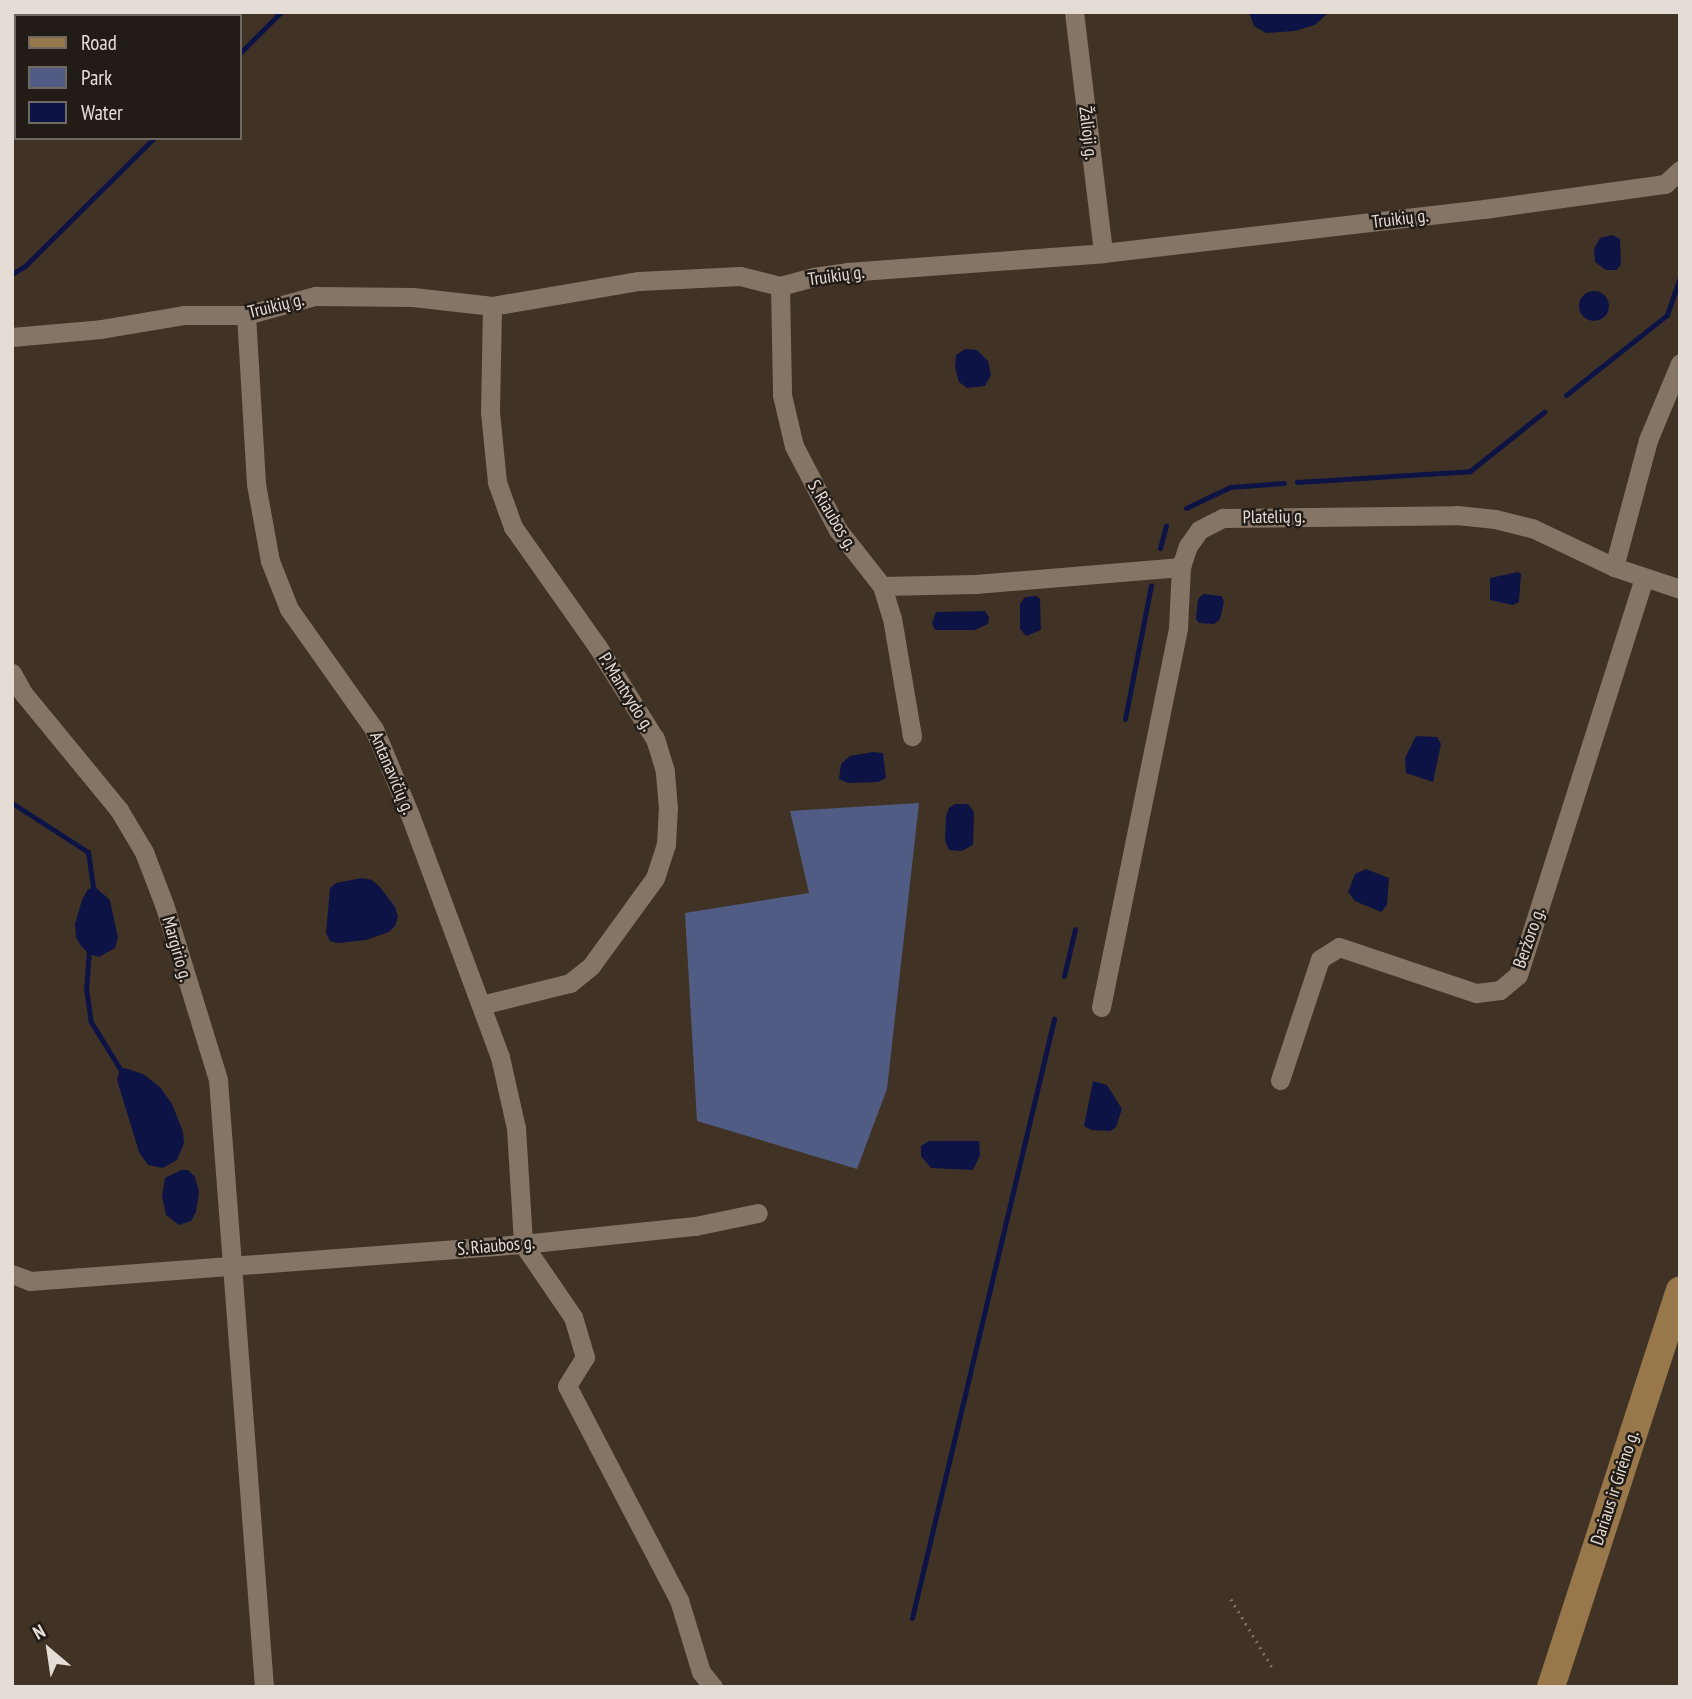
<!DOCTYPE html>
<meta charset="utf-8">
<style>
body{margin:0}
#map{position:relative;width:1692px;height:1699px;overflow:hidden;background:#403325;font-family:"PT Sans Narrow",sans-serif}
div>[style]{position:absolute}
.green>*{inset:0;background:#515c84}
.water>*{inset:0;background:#0e1345}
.round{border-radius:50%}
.stream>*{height:5px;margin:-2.5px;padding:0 2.5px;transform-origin:2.5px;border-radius:2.5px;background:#0e1345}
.path>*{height:2.5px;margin-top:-1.25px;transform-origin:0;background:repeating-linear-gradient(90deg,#7b7064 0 2px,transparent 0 7px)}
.minor>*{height:19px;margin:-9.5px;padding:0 9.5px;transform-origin:9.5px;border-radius:9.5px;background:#847566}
.secondary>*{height:28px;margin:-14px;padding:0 14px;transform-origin:14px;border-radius:14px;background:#98774a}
span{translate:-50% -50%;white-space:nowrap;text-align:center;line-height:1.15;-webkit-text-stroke:5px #221c16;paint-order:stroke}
.street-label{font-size:18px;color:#e5ddd5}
.frame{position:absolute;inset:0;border:14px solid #e5ddd5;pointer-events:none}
.legend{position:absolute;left:14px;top:14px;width:228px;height:126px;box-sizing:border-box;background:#221c16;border:2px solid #706962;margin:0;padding:9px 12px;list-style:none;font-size:21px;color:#e5ddd5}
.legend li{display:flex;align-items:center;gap:14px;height:35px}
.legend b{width:35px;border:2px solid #706962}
.north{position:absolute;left:14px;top:1615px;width:70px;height:70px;-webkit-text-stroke:5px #221c16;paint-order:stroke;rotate:331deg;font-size:19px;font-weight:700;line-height:28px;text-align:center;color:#e5ddd5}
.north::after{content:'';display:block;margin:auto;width:24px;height:32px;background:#e5ddd5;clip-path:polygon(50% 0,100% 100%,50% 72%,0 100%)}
</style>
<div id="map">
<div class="green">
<i style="clip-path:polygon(919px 803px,887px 1089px,857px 1169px,697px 1121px,685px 913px,809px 893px,790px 811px)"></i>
</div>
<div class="water">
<i style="clip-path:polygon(1249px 12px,1329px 12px,1315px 25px,1295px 31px,1266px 33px,1254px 26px)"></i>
<i style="clip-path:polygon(1612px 235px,1620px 239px,1621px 264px,1617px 270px,1606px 270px,1595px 262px,1594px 249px,1600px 238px)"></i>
<i class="round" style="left:1579px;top:291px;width:30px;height:30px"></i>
<i style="clip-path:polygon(965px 349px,977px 350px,988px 361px,991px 375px,985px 386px,967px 388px,959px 382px,955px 368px,956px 355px)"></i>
<i style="clip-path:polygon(1518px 572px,1521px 574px,1519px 602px,1513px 605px,1490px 600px,1490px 578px)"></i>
<i style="clip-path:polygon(1203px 594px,1222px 596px,1224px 602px,1220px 619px,1214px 624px,1199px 623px,1196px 619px,1198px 599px)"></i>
<i style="clip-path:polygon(1036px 596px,1040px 599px,1041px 630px,1026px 636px,1020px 629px,1020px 604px,1025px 597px)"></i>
<i style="clip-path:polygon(985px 611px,989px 617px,988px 624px,975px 630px,935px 630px,932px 623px,936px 612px)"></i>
<i style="clip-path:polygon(1416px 736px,1437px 737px,1441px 744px,1433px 782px,1406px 773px,1405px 758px)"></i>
<i style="clip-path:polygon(873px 752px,883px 753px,886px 778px,878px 782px,848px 783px,839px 779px,841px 764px,850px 756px)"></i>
<i style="clip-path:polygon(955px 804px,968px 804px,974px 812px,973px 845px,962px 851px,949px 850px,945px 840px,946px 816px,949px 808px)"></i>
<i style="clip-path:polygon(1366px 869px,1389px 878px,1387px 905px,1381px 912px,1355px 901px,1348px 892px,1355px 874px)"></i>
<i style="clip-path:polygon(362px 878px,372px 880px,380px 887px,395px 907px,398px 917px,395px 926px,389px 932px,366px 940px,338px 943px,330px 941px,326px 933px,330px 888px,336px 883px)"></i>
<i style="clip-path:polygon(95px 887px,110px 900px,118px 938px,115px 948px,99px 957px,89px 954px,81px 946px,76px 937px,75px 924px,82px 900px,88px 889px)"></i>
<i style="clip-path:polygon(125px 1068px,143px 1074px,160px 1087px,172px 1104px,183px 1132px,184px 1143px,177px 1160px,163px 1168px,148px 1165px,139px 1152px,117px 1080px,120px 1069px)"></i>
<i style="clip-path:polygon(1093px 1081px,1107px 1085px,1122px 1109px,1116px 1127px,1110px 1131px,1091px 1130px,1084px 1126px)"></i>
<i style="clip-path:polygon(929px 1141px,979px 1141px,980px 1155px,973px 1170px,931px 1168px,921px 1156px,921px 1146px)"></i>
<i style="clip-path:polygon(181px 1170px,188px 1170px,195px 1177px,199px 1192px,196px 1212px,191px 1221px,179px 1225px,166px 1215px,162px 1196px,165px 1178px)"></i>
</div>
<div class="stream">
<i style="left:240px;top:53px;width:58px;rotate:-45deg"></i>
<i style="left:12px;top:274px;width:15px;rotate:-32deg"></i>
<i style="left:25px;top:266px;width:182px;rotate:-44.8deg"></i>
<i style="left:1566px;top:395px;width:129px;rotate:-38.4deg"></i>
<i style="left:1667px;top:315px;width:40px;rotate:-71.1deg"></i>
<i style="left:1297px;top:482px;width:173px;rotate:-3.6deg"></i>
<i style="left:1470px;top:471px;width:95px;rotate:-38.6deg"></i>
<i style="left:1186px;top:508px;width:49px;rotate:-25.5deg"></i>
<i style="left:1230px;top:487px;width:54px;rotate:-4.2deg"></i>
<i style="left:1160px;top:548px;width:23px;rotate:-75deg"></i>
<i style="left:1125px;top:719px;width:136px;rotate:-79deg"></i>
<i style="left:12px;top:803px;width:90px;rotate:32.8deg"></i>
<i style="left:88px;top:852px;width:42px;rotate:81.9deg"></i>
<i style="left:89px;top:949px;width:39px;rotate:94deg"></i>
<i style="left:86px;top:988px;width:34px;rotate:82deg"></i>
<i style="left:91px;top:1022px;width:55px;rotate:58.3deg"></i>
<i style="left:1064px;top:976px;width:48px;rotate:-76.8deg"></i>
<i style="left:912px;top:1618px;width:616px;rotate:-76.66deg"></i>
</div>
<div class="path">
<i style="left:1231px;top:1599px;width:83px;rotate:58.8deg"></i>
</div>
<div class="minor">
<i style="left:1074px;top:12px;width:243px;rotate:83.1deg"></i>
<i style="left:780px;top:286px;width:109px;rotate:88.9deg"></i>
<i style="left:782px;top:395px;width:52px;rotate:76.8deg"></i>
<i style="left:794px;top:446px;width:95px;rotate:62.4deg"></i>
<i style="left:838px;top:530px;width:71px;rotate:51.8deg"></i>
<i style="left:882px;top:586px;width:34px;rotate:73deg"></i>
<i style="left:892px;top:618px;width:120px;rotate:80.4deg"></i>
<i style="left:246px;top:315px;width:169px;rotate:86.6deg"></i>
<i style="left:256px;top:484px;width:78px;rotate:79.7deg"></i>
<i style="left:270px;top:561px;width:52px;rotate:68.4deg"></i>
<i style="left:289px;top:609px;width:147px;rotate:54.7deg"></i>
<i style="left:374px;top:729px;width:93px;rotate:67.3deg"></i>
<i style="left:410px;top:815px;width:258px;rotate:69.6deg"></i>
<i style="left:500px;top:1057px;width:73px;rotate:77.3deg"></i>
<i style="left:516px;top:1128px;width:116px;rotate:86.5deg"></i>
<i style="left:523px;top:1244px;width:88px;rotate:55.6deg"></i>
<i style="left:573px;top:1317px;width:42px;rotate:73.3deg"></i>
<i style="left:585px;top:1357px;width:34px;rotate:122deg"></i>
<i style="left:567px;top:1386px;width:242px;rotate:62.4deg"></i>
<i style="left:679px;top:1600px;width:75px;rotate:73deg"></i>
<i style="left:701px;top:1672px;width:19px;rotate:51deg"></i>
<i style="left:12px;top:337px;width:89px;rotate:-5.1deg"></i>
<i style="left:101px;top:329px;width:85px;rotate:-9.5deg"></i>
<i style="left:185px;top:315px;width:61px"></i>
<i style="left:246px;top:315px;width:72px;rotate:-15.4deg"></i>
<i style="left:315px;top:296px;width:98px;rotate:0.6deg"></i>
<i style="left:413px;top:297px;width:80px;rotate:6.5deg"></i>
<i style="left:492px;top:306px;width:149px;rotate:-9.7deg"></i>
<i style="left:639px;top:281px;width:101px;rotate:-2.8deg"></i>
<i style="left:740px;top:276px;width:41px;rotate:14deg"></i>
<i style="left:780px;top:286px;width:34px;rotate:-15deg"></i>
<i style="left:813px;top:277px;width:34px;rotate:-8deg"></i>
<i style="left:847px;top:272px;width:257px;rotate:-4.2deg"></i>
<i style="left:1103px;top:253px;width:384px;rotate:-6.6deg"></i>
<i style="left:1484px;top:209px;width:183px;rotate:-7.9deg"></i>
<i style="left:1665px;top:184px;width:21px;rotate:-43deg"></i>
<i style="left:1614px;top:567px;width:131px;rotate:-75deg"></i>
<i style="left:1648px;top:440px;width:83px;rotate:-67.4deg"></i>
<i style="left:882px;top:586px;width:93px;rotate:-1.2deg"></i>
<i style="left:975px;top:584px;width:207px;rotate:-4.7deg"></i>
<i style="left:1181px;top:567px;width:22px;rotate:-72deg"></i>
<i style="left:1188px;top:546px;width:19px;rotate:-55deg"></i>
<i style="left:1199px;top:530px;width:27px;rotate:-27deg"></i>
<i style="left:1223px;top:518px;width:234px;rotate:-0.7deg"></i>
<i style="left:1457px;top:515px;width:38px;rotate:6deg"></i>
<i style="left:1495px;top:519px;width:38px;rotate:14deg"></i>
<i style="left:1532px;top:528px;width:91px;rotate:25.4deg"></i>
<i style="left:1614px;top:567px;width:70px;rotate:18.4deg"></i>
<i style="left:12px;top:673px;width:23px;rotate:61deg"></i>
<i style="left:23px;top:693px;width:151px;rotate:50.6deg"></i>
<i style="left:119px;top:810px;width:49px;rotate:59.2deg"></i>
<i style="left:144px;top:852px;width:56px;rotate:69deg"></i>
<i style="left:164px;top:904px;width:184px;rotate:72.9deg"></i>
<i style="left:218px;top:1080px;width:609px;rotate:85.67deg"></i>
<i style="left:481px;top:1005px;width:92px;rotate:-13.9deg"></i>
<i style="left:570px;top:983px;width:27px;rotate:-39deg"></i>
<i style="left:591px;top:966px;width:109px;rotate:-54deg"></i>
<i style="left:655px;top:878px;width:36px;rotate:-72deg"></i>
<i style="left:666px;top:844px;width:36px;rotate:-87deg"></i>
<i style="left:668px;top:808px;width:37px;rotate:-95deg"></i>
<i style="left:665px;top:771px;width:34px;rotate:-107deg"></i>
<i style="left:655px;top:739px;width:110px;rotate:-121.9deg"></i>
<i style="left:597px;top:646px;width:146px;rotate:-125.2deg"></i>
<i style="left:513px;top:527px;width:48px;rotate:-109.6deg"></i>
<i style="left:497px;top:482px;width:70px;rotate:-95.7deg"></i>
<i style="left:490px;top:412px;width:106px;rotate:-88.9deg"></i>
<i style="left:1101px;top:1007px;width:387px;rotate:-78.5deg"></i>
<i style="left:1178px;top:628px;width:61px;rotate:-87.2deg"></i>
<i style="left:1280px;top:1080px;width:127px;rotate:-71.7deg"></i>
<i style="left:1320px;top:959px;width:22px;rotate:-32deg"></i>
<i style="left:1339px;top:947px;width:145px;rotate:18.6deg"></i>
<i style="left:1476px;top:993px;width:24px;rotate:-7deg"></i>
<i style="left:1500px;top:990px;width:23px;rotate:-40deg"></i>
<i style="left:1518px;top:975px;width:417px;rotate:-72.4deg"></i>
<i style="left:12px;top:1274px;width:19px;rotate:21deg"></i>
<i style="left:30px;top:1281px;width:494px;rotate:-4.3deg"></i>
<i style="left:523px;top:1244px;width:173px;rotate:-6deg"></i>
<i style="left:695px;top:1226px;width:64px;rotate:-11.7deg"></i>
</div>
<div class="secondary">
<i style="left:1551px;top:1687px;width:417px;rotate:-72deg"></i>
</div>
<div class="street-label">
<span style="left:1088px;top:133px;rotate:83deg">Žalioji g.</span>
<span style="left:1400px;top:219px;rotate:-7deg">Truikių g.</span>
<span style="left:836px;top:276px;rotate:-8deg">Truikių g.</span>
<span style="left:276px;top:306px;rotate:-14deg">Truikių g.</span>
<span style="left:832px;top:515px;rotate:59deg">S. Riaubos g.</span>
<span style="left:1274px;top:517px;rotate:-1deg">Platelių g.</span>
<span style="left:626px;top:692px;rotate:58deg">P. Mantvydo g.</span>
<span style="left:392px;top:773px;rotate:67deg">Antanavičių g.</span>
<span style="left:1529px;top:938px;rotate:-71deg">Beržoro g.</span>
<span style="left:177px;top:949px;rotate:74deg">Margirio g.</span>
<span style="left:496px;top:1246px;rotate:-5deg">S. Riaubos g.</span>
<span style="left:1615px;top:1488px;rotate:-72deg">Dariaus ir Girėno g.</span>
</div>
<div class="frame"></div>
<ul class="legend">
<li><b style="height:9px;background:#98774a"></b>Road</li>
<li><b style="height:19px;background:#515c84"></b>Park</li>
<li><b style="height:19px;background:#0e1345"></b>Water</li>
</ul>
<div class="north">N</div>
</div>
